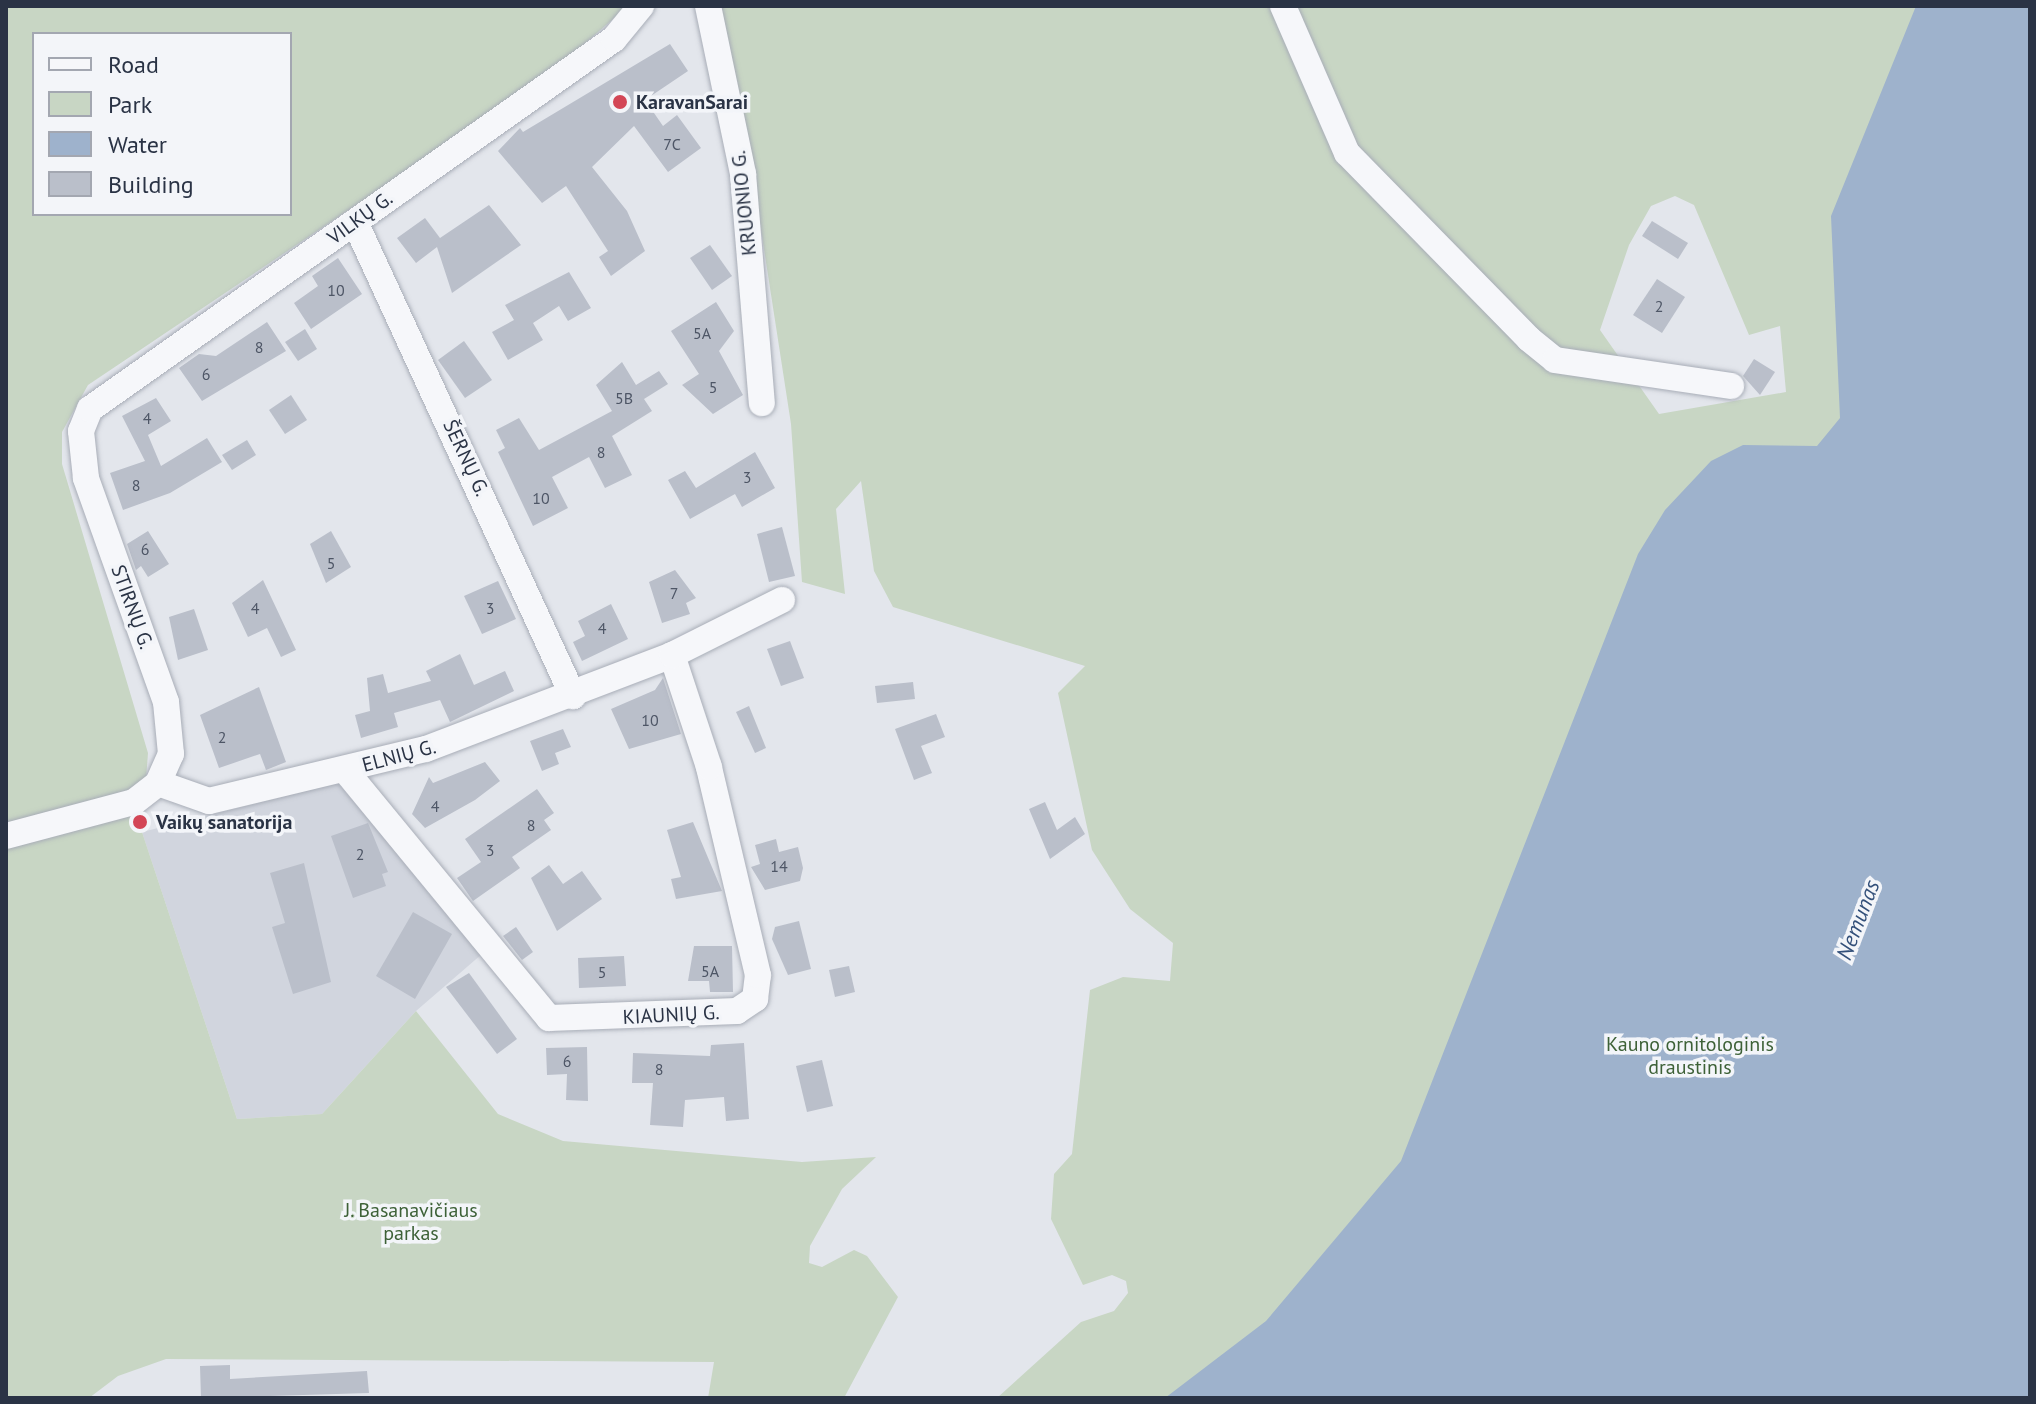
<!DOCTYPE html>
<meta charset="utf-8">
<style>
body{margin:0}
#map{position:relative;width:2036px;height:1404px;overflow:hidden;background:#e3e6ec;font-family:"PT Sans",sans-serif}
div>[style]{position:absolute}
.built>*{inset:0;background:#d1d5de}
.green>*{inset:0;background:#c8d6c4}
.water>*{inset:0;background:#9eb2cc}
.building>*{inset:0;background:#babfca}
.roads{filter:drop-shadow(0 0 2px #a8adb7) drop-shadow(0 0 2px #a8adb7)}
.minor>*{height:26px;margin:-13px;padding:0 13px;transform-origin:13px;border-radius:13px;background:#f6f7fa}
.dots>*{width:22px;height:22px;translate:-50% -50%;box-sizing:border-box;border:4px solid #f3f5f9;border-radius:50%}
span{translate:-50% -50%;white-space:nowrap;text-align:center;line-height:1.15;-webkit-text-stroke:7px #f3f5f9;paint-order:stroke}
.number-label{font-size:16px;color:#4e5666}
.number-label span{-webkit-text-stroke-width:0}
.poi-label{font-size:20px;color:#2a3345;font-weight:700}
.left{translate:0 -50%;text-align:left}
.street-label{font-size:20px;color:#2a3345}
.park-label{font-size:20px;color:#3d6137}
.water-label{font-size:22px;color:#33507a;font-style:italic}
.frame{position:absolute;inset:0;border:8px solid #2a3345;pointer-events:none}
.legend{position:absolute;left:32px;top:32px;width:260px;height:184px;box-sizing:border-box;background:#f3f5f9;border:2px solid #a3a7b1;margin:0;padding:10px 14px;list-style:none;font-size:24px;color:#2a3345}
.legend li{display:flex;align-items:center;gap:16px;height:40px}
.legend b{width:40px;border:2px solid #a3a7b1}
</style>
<div id="map">
<div class="built">
<i style="clip-path:polygon(338px 783px,482px 954px,416px 1011px,322px 1114px,237px 1119px,142px 832px)"></i>
</div>
<div class="green">
<i style="clip-path:polygon(evenodd,6px 6px,628px 6px,545px 78px,88px 385px,62px 432px,62px 464px,148px 753px,142px 832px,237px 1119px,322px 1114px,416px 1011px,498px 1114px,563px 1141px,802px 1162px,876px 1157px,842px 1189px,810px 1246px,809px 1263px,822px 1267px,854px 1250px,867px 1256px,898px 1297px,844px 1398px,708px 1398px,714px 1362px,166px 1359px,118px 1376px,89px 1398px,6px 1398px,6px 6px,34px 34px,290px 34px,290px 214px,34px 214px,34px 34px)"></i>
<i style="clip-path:polygon(evenodd,713px 6px,2030px 6px,2030px 1398px,997px 1398px,1081px 1322px,1114px 1311px,1128px 1293px,1126px 1281px,1112px 1275px,1083px 1285px,1051px 1219px,1054px 1174px,1072px 1154px,1090px 990px,1123px 977px,1170px 981px,1173px 943px,1130px 909px,1092px 850px,1058px 693px,1085px 666px,893px 607px,874px 571px,861px 481px,836px 509px,845px 594px,802px 582px,791px 424px,743px 113px,713px 6px,1675px 196px,1694px 205px,1749px 335px,1780px 326px,1786px 392px,1659px 414px,1600px 330px,1629px 245px,1651px 206px,1675px 196px)"></i>
</div>
<div class="water">
<i style="clip-path:polygon(1916px 6px,2030px 6px,2030px 1398px,1165px 1398px,1266px 1321px,1401px 1161px,1638px 554px,1665px 510px,1711px 461px,1743px 445px,1817px 446px,1840px 418px,1831px 216px)"></i>
</div>
<div class="building">
<i style="clip-path:polygon(670px 44px,688px 71px,645px 100px,663px 126px,677px 115px,701px 148px,668px 172px,634px 126px,592px 167px,627px 211px,645px 251px,611px 276px,599px 257px,608px 251px,566px 186px,542px 203px,498px 151px,520px 128px,523px 132px)"></i>
<i style="clip-path:polygon(489px 205px,521px 245px,452px 293px,437px 247px,416px 263px,397px 238px,425px 218px,440px 238px)"></i>
<i style="clip-path:polygon(1652px 221px,1688px 243px,1678px 259px,1642px 236px)"></i>
<i style="clip-path:polygon(710px 245px,732px 276px,712px 290px,690px 258px)"></i>
<i style="clip-path:polygon(338px 258px,362px 294px,311px 329px,294px 303px,318px 286px,312px 276px)"></i>
<i style="clip-path:polygon(569px 272px,591px 308px,568px 321px,559px 306px,533px 323px,543px 340px,508px 360px,492px 332px,514px 320px,505px 305px)"></i>
<i style="clip-path:polygon(1657px 279px,1685px 297px,1662px 333px,1633px 315px)"></i>
<i style="clip-path:polygon(716px 302px,734px 331px,719px 351px,743px 395px,713px 414px,682px 385px,699px 374px,671px 331px)"></i>
<i style="clip-path:polygon(267px 322px,286px 351px,202px 401px,179px 368px,199px 354px,216px 356px)"></i>
<i style="clip-path:polygon(305px 329px,317px 349px,298px 361px,285px 342px)"></i>
<i style="clip-path:polygon(464px 341px,492px 380px,465px 398px,438px 360px)"></i>
<i style="clip-path:polygon(1754px 359px,1775px 372px,1760px 395px,1743px 376px)"></i>
<i style="clip-path:polygon(622px 362px,636px 385px,659px 371px,668px 384px,644px 399px,652px 411px,612px 436px,632px 475px,605px 488px,589px 457px,552px 477px,568px 508px,533px 526px,498px 452px,505px 448px,496px 430px,519px 418px,539px 450px,612px 411px,596px 385px)"></i>
<i style="clip-path:polygon(291px 395px,307px 420px,285px 434px,269px 410px)"></i>
<i style="clip-path:polygon(156px 398px,171px 421px,148px 435px,161px 466px,207px 438px,222px 462px,170px 493px,123px 510px,110px 473px,145px 461px,122px 416px)"></i>
<i style="clip-path:polygon(247px 440px,256px 455px,232px 470px,222px 455px)"></i>
<i style="clip-path:polygon(755px 452px,775px 488px,742px 507px,735px 494px,690px 519px,668px 480px,685px 471px,696px 488px)"></i>
<i style="clip-path:polygon(782px 527px,795px 576px,769px 582px,757px 534px)"></i>
<i style="clip-path:polygon(148px 531px,169px 564px,148px 577px,141px 566px,136px 570px,127px 544px)"></i>
<i style="clip-path:polygon(331px 531px,351px 567px,326px 583px,310px 544px)"></i>
<i style="clip-path:polygon(675px 570px,696px 598px,686px 603px,690px 614px,662px 623px,649px 582px)"></i>
<i style="clip-path:polygon(263px 580px,296px 650px,281px 657px,267px 628px,248px 637px,232px 603px)"></i>
<i style="clip-path:polygon(498px 581px,516px 619px,482px 634px,464px 596px)"></i>
<i style="clip-path:polygon(611px 604px,628px 639px,582px 661px,573px 642px,585px 636px,578px 621px)"></i>
<i style="clip-path:polygon(194px 609px,208px 650px,178px 660px,169px 617px)"></i>
<i style="clip-path:polygon(790px 641px,804px 678px,781px 686px,767px 649px)"></i>
<i style="clip-path:polygon(460px 654px,474px 685px,505px 671px,514px 691px,450px 722px,440px 700px,394px 713px,398px 727px,361px 738px,355px 715px,370px 711px,367px 678px,383px 674px,388px 693px,431px 681px,426px 671px)"></i>
<i style="clip-path:polygon(663px 678px,681px 734px,629px 749px,611px 709px,655px 690px)"></i>
<i style="clip-path:polygon(913px 682px,915px 699px,877px 703px,875px 686px)"></i>
<i style="clip-path:polygon(259px 687px,286px 762px,266px 770px,260px 754px,219px 768px,200px 715px)"></i>
<i style="clip-path:polygon(749px 706px,766px 748px,755px 753px,736px 712px)"></i>
<i style="clip-path:polygon(936px 714px,945px 737px,921px 746px,932px 773px,914px 780px,895px 729px)"></i>
<i style="clip-path:polygon(563px 729px,571px 747px,555px 753px,559px 764px,542px 771px,530px 741px)"></i>
<i style="clip-path:polygon(485px 762px,500px 781px,475px 800px,425px 828px,412px 814px,429px 777px,433px 783px)"></i>
<i style="clip-path:polygon(537px 789px,554px 813px,544px 820px,551px 830px,512px 857px,520px 868px,473px 901px,457px 878px,481px 862px,465px 839px)"></i>
<i style="clip-path:polygon(1045px 802px,1057px 830px,1075px 817px,1085px 834px,1050px 859px,1029px 809px)"></i>
<i style="clip-path:polygon(693px 822px,722px 891px,676px 899px,671px 879px,681px 877px,667px 830px)"></i>
<i style="clip-path:polygon(368px 823px,388px 872px,382px 874px,386px 886px,353px 898px,331px 836px)"></i>
<i style="clip-path:polygon(776px 839px,779px 852px,798px 847px,803px 868px,800px 881px,765px 890px,751px 867px,760px 864px,755px 845px)"></i>
<i style="clip-path:polygon(304px 863px,331px 982px,293px 994px,272px 927px,285px 923px,270px 873px)"></i>
<i style="clip-path:polygon(549px 865px,563px 884px,582px 871px,602px 899px,557px 931px,531px 878px)"></i>
<i style="clip-path:polygon(413px 912px,452px 934px,415px 999px,376px 976px)"></i>
<i style="clip-path:polygon(799px 921px,811px 969px,788px 975px,772px 939px,775px 927px)"></i>
<i style="clip-path:polygon(516px 927px,533px 952px,522px 960px,503px 936px)"></i>
<i style="clip-path:polygon(694px 946px,732px 946px,733px 992px,710px 992px,709px 981px,688px 981px)"></i>
<i style="clip-path:polygon(624px 956px,626px 986px,579px 988px,578px 958px)"></i>
<i style="clip-path:polygon(849px 966px,855px 992px,835px 997px,829px 970px)"></i>
<i style="clip-path:polygon(469px 973px,517px 1039px,497px 1054px,446px 987px)"></i>
<i style="clip-path:polygon(744px 1043px,749px 1119px,726px 1121px,724px 1097px,685px 1100px,683px 1127px,650px 1125px,653px 1083px,632px 1083px,633px 1053px,710px 1056px,711px 1045px)"></i>
<i style="clip-path:polygon(587px 1047px,588px 1101px,566px 1100px,567px 1074px,547px 1075px,546px 1048px)"></i>
<i style="clip-path:polygon(822px 1060px,833px 1106px,807px 1112px,796px 1066px)"></i>
<i style="clip-path:polygon(230px 1365px,230px 1379px,367px 1371px,369px 1393px,201px 1398px,200px 1366px)"></i>
</div>
<div class="roads">
<div class="minor">
<i style="left:708px;top:6px;width:172px;rotate:78.2deg"></i>
<i style="left:743px;top:174px;width:230px;rotate:85.3deg"></i>
<i style="left:1283px;top:6px;width:160px;rotate:66.5deg"></i>
<i style="left:1347px;top:153px;width:260px;rotate:45.6deg"></i>
<i style="left:1529px;top:339px;width:33px;rotate:39deg"></i>
<i style="left:1555px;top:360px;width:178px;rotate:8.4deg"></i>
<i style="left:355px;top:222px;width:522px;rotate:65.3deg"></i>
<i style="left:345px;top:770px;width:321px;rotate:50.6deg"></i>
<i style="left:549px;top:1018px;width:188px;rotate:-2.1deg"></i>
<i style="left:737px;top:1011px;width:22px;rotate:-34deg"></i>
<i style="left:755px;top:999px;width:24px;rotate:-83deg"></i>
<i style="left:758px;top:975px;width:214px;rotate:-103.3deg"></i>
<i style="left:709px;top:767px;width:118px;rotate:-108.3deg"></i>
<i style="left:158px;top:783px;width:54px;rotate:19.4deg"></i>
<i style="left:209px;top:801px;width:223px;rotate:-13.5deg"></i>
<i style="left:426px;top:749px;width:263px;rotate:-20.9deg"></i>
<i style="left:672px;top:655px;width:123px;rotate:-26.6deg"></i>
<i style="left:6px;top:836px;width:132px;rotate:-14.9deg"></i>
<i style="left:134px;top:802px;width:31px;rotate:-38deg"></i>
<i style="left:158px;top:783px;width:32px;rotate:-66deg"></i>
<i style="left:171px;top:754px;width:52px;rotate:-95.5deg"></i>
<i style="left:166px;top:702px;width:238px;rotate:-109.7deg"></i>
<i style="left:86px;top:478px;width:47px;rotate:-96.1deg"></i>
<i style="left:81px;top:431px;width:24px;rotate:-68deg"></i>
<i style="left:90px;top:409px;width:641px;rotate:-35.23deg"></i>
<i style="left:614px;top:39px;width:43px;rotate:-50.7deg"></i>
</div>
</div>
<div class="dots">
<i style="left:620px;top:102px;background:#d34656"></i>
<i style="left:140px;top:822px;background:#d34656"></i>
</div>
<div class="number-label">
<span style="left:672px;top:144px">7C</span>
<span style="left:336px;top:290px">10</span>
<span style="left:1659px;top:306px">2</span>
<span style="left:702px;top:333px">5A</span>
<span style="left:259px;top:347px">8</span>
<span style="left:206px;top:374px">6</span>
<span style="left:713px;top:387px">5</span>
<span style="left:624px;top:398px">5B</span>
<span style="left:147px;top:418px">4</span>
<span style="left:601px;top:452px">8</span>
<span style="left:747px;top:477px">3</span>
<span style="left:136px;top:485px">8</span>
<span style="left:541px;top:498px">10</span>
<span style="left:145px;top:549px">6</span>
<span style="left:331px;top:563px">5</span>
<span style="left:674px;top:593px">7</span>
<span style="left:255px;top:608px">4</span>
<span style="left:490px;top:608px">3</span>
<span style="left:602px;top:628px">4</span>
<span style="left:650px;top:720px">10</span>
<span style="left:222px;top:737px">2</span>
<span style="left:435px;top:806px">4</span>
<span style="left:531px;top:825px">8</span>
<span style="left:490px;top:850px">3</span>
<span style="left:360px;top:854px">2</span>
<span style="left:779px;top:866px">14</span>
<span style="left:710px;top:971px">5A</span>
<span style="left:602px;top:972px">5</span>
<span style="left:567px;top:1061px">6</span>
<span style="left:659px;top:1069px">8</span>
</div>
<div class="poi-label">
<span class="left" style="left:636px;top:102px">KaravanSarai</span>
<span class="left" style="left:156px;top:822px">Vaikų sanatorija</span>
</div>
<div class="street-label">
<span style="left:744px;top:203px;rotate:-96deg">KRUONIO G.</span>
<span style="left:360px;top:218px;rotate:-36deg">VILKŲ G.</span>
<span style="left:466px;top:458px;rotate:65deg">ŠERNŲ G.</span>
<span style="left:132px;top:607px;rotate:70deg">STIRNŲ G.</span>
<span style="left:399px;top:756px;rotate:-15deg">ELNIŲ G.</span>
<span style="left:671px;top:1015px;rotate:-3deg">KIAUNIŲ G.</span>
</div>
<div class="park-label">
<span style="left:1690px;top:1056px">Kauno ornitologinis<br>draustinis</span>
<span style="left:411px;top:1222px">J. Basanavičiaus<br>parkas</span>
</div>
<div class="water-label">
<span style="left:1858px;top:920px;rotate:-69deg">Nemunas</span>
</div>
<div class="frame"></div>
<ul class="legend">
<li><b style="height:10px;background:#f6f7fa"></b>Road</li>
<li><b style="height:22px;background:#c8d6c4"></b>Park</li>
<li><b style="height:22px;background:#9eb2cc"></b>Water</li>
<li><b style="height:22px;background:#babfca"></b>Building</li>
</ul>
</div>
